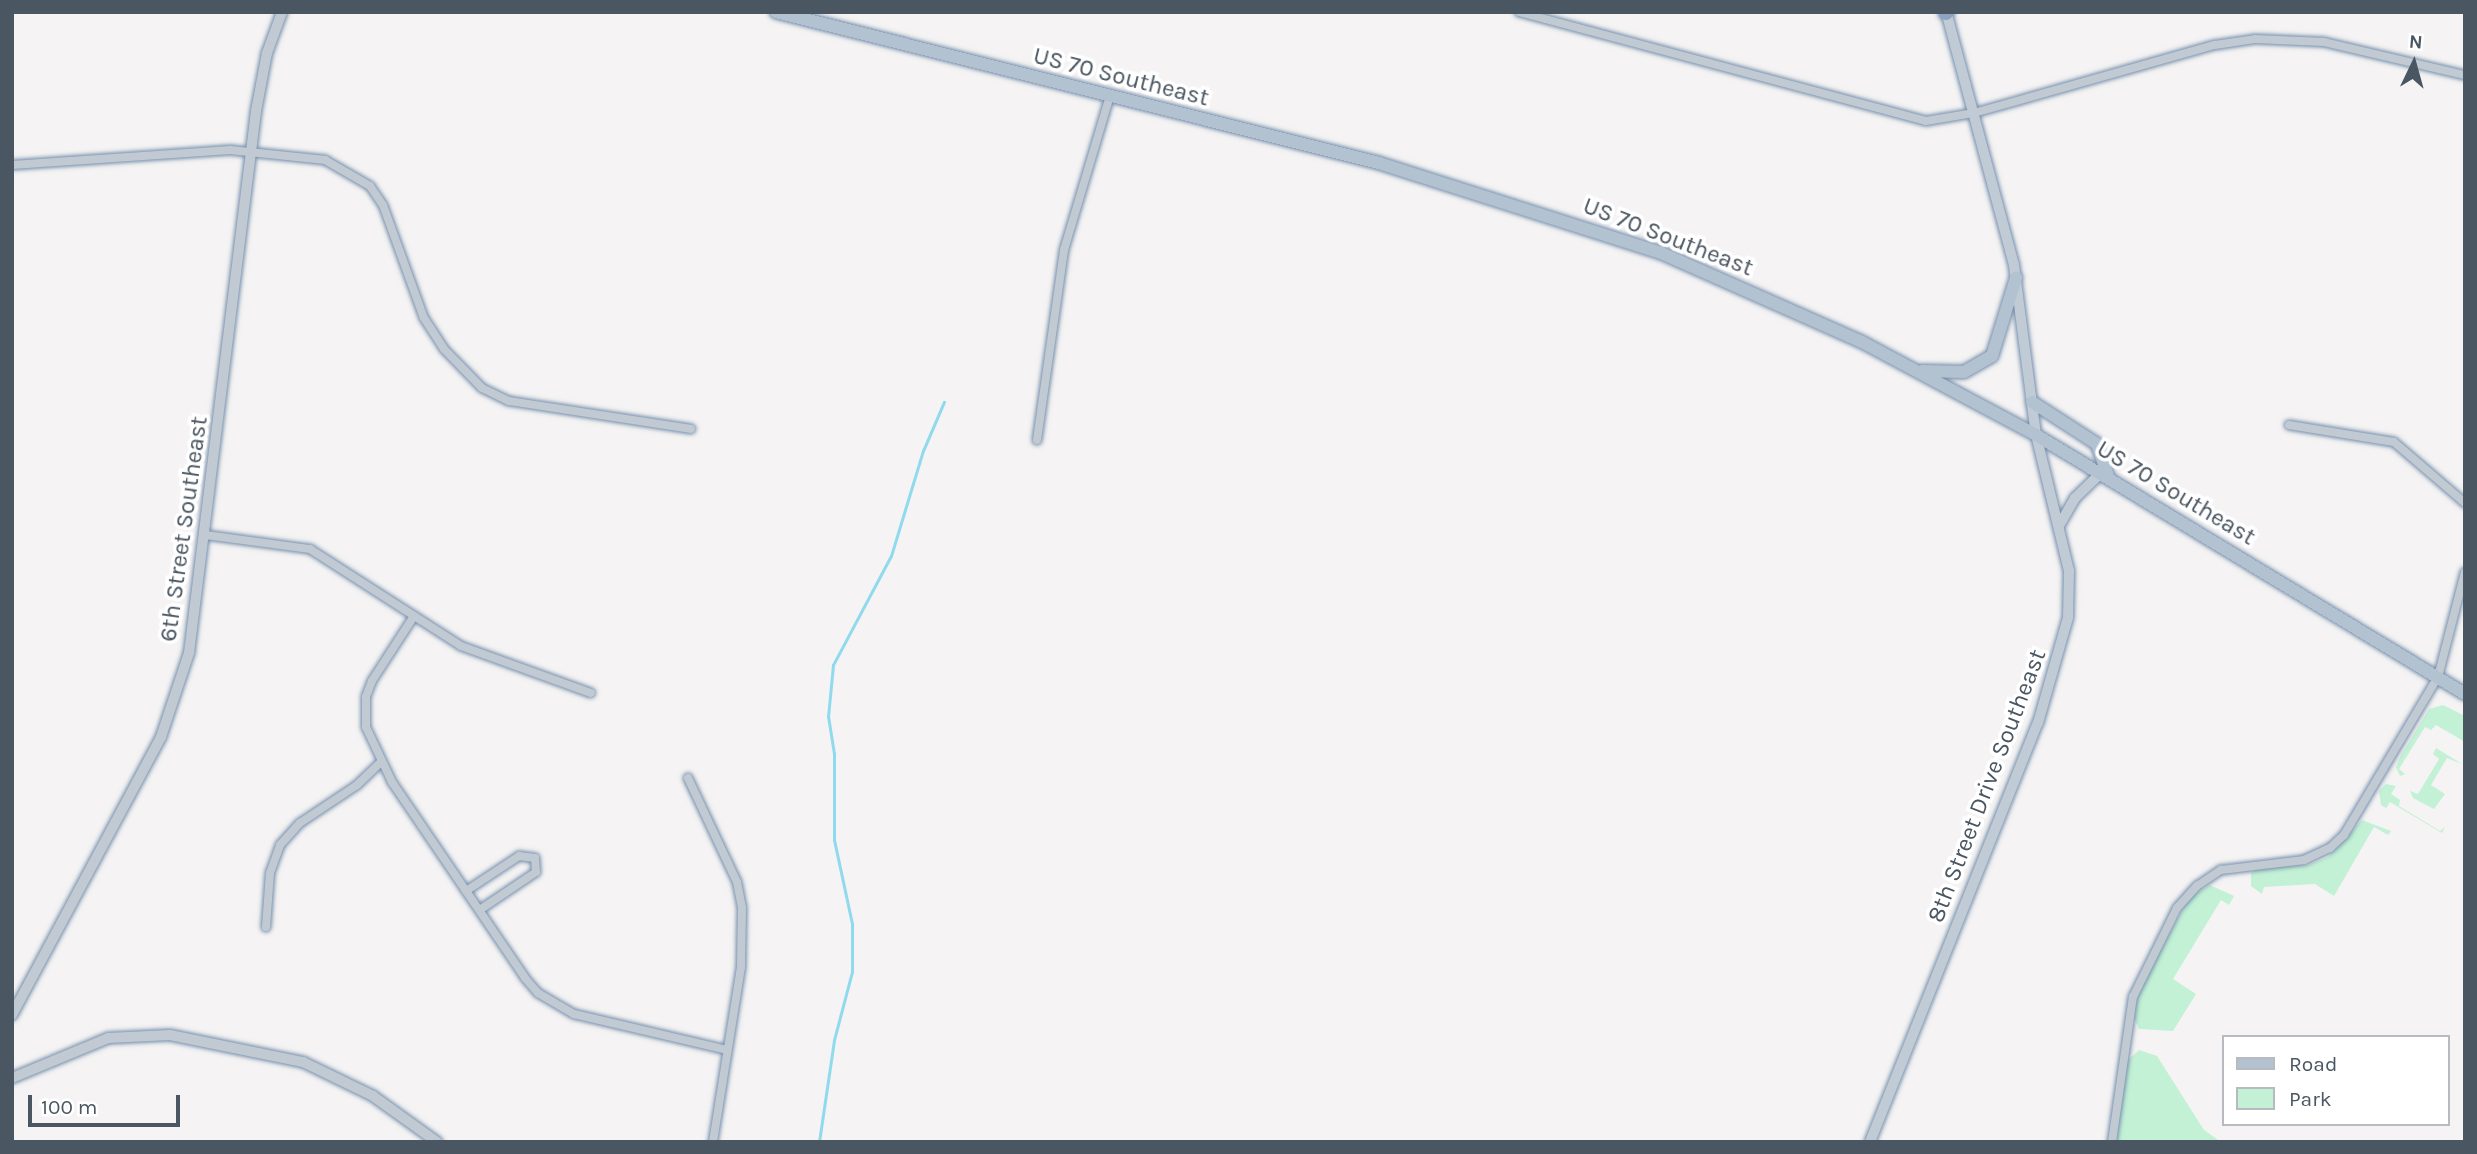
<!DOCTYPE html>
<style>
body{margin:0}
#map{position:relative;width:2477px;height:1154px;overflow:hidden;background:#f5f3f3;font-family:Karla,sans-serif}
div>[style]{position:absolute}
.green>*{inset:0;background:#c3f1d5}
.stream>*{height:2.5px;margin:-1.25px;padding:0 1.25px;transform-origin:1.25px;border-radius:1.25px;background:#90daee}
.roads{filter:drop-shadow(0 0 2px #7690ad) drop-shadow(0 0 2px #7690ad)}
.minor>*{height:8px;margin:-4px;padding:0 4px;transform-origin:4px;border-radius:4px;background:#c1cad2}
.tertiary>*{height:10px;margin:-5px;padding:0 5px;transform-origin:5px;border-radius:5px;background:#c1cad2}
.secondary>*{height:10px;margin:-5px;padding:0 5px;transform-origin:5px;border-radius:5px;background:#c1cbd6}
.primary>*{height:12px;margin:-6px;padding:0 6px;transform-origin:6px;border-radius:6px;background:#b3c2d1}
.motorway>*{height:14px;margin:-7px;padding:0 7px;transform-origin:7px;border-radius:7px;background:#8ba5c1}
span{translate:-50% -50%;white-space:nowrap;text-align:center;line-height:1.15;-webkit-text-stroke:7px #fff;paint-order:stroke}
.street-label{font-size:24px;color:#4a5661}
.frame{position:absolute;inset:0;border:14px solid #4a5661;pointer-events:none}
.legend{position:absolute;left:2222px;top:1035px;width:228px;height:91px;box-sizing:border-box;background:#fff;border:2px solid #b7bbc0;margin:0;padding:9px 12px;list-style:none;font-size:21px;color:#4a5661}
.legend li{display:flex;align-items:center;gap:14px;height:35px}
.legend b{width:35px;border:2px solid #b7bbc0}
.north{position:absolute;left:2379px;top:28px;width:70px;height:70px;-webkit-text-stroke:5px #fff;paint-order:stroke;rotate:5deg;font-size:19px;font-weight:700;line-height:28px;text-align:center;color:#4a5661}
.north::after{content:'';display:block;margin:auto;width:24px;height:32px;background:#4a5661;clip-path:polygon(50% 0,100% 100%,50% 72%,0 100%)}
.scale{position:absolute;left:28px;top:1095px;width:152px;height:32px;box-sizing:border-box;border:4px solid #4a5661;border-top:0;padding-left:9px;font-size:21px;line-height:24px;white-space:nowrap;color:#4a5661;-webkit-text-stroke:5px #fff;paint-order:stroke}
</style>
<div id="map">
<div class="green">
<i style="clip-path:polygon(2443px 705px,2465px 716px,2465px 742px,2436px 725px,2431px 730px,2425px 727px,2399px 769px,2405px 774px,2400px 776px,2396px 767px,2400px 757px,2429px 709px)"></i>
<i style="clip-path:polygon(2436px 748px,2462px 764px,2447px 758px,2431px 785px,2445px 794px,2434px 809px,2413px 798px,2410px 791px,2418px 794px,2439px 759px,2433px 754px)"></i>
<i style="clip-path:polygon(2386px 784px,2396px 786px,2391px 794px,2400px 800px,2399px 806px,2440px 831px,2445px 827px,2442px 833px,2390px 802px,2386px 808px,2381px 805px,2379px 791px)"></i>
<i style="clip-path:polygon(2362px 820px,2391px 831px,2388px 835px,2374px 827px,2334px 896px,2315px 884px,2264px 887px,2262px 894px,2251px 886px,2251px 873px,2259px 868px,2308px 865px,2328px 857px)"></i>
<i style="clip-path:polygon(2210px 885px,2234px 896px,2229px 905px,2221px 900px,2173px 979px,2196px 994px,2173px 1031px,2139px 1029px,2133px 1016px,2141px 985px,2190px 897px)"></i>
<i style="clip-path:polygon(2139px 1050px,2157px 1056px,2204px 1130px,2221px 1142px,2116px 1142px,2126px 1062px)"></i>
</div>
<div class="stream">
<i style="left:819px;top:1142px;width:103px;rotate:-81.6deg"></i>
<i style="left:834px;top:1040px;width:70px;rotate:-75.2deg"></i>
<i style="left:852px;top:972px;width:48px;rotate:-90deg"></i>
<i style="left:852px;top:924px;width:86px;rotate:-102.1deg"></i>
<i style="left:834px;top:840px;width:86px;rotate:-90deg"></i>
<i style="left:834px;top:754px;width:37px;rotate:-99deg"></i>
<i style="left:828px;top:717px;width:52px;rotate:-84.5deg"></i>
<i style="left:833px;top:665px;width:123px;rotate:-62deg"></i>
<i style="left:891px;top:556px;width:110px;rotate:-73.1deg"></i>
<i style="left:923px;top:451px;width:53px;rotate:-66.8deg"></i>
</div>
<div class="roads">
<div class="minor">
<i style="left:1519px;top:12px;width:421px;rotate:15deg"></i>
<i style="left:1926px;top:121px;width:49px;rotate:-9.5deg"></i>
<i style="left:1974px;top:113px;width:250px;rotate:-15.8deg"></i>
<i style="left:2215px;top:45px;width:40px;rotate:-8.5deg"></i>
<i style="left:2255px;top:39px;width:69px;rotate:2.5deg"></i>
<i style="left:2324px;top:42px;width:145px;rotate:13.2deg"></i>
<i style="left:12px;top:165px;width:219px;rotate:-3.9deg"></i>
<i style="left:230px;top:150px;width:96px;rotate:6deg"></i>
<i style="left:325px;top:160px;width:52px;rotate:30deg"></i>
<i style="left:370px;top:186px;width:23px;rotate:56deg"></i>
<i style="left:383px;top:205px;width:120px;rotate:70.1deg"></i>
<i style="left:424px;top:318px;width:37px;rotate:57deg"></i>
<i style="left:444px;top:349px;width:54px;rotate:45.7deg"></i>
<i style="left:482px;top:388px;width:30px;rotate:26deg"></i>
<i style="left:509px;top:401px;width:184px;rotate:8.7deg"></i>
<i style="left:2289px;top:425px;width:106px;rotate:9.2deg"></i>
<i style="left:2394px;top:442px;width:94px;rotate:40.7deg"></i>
<i style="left:1037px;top:440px;width:192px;rotate:-81.9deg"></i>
<i style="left:1064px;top:250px;width:161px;rotate:-73.4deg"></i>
<i style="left:206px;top:535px;width:105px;rotate:7.7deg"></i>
<i style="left:310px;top:549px;width:179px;rotate:32.7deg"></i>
<i style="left:461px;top:646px;width:138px;rotate:19.9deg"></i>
<i style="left:414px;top:616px;width:77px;rotate:122.9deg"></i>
<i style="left:372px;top:681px;width:17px;rotate:111deg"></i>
<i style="left:366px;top:697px;width:30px;rotate:90deg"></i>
<i style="left:366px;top:727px;width:61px;rotate:64.7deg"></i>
<i style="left:392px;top:782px;width:237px;rotate:55.8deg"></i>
<i style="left:525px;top:978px;width:20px;rotate:49deg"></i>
<i style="left:538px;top:993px;width:42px;rotate:30.3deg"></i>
<i style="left:574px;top:1014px;width:157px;rotate:13.2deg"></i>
<i style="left:688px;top:778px;width:115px;rotate:64.8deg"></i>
<i style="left:737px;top:882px;width:26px;rotate:79deg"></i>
<i style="left:742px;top:908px;width:59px;rotate:91deg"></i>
<i style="left:741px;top:967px;width:177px;rotate:99.1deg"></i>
<i style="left:466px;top:891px;width:64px;rotate:-33.4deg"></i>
<i style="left:519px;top:856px;width:16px;rotate:7deg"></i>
<i style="left:535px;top:858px;width:14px;rotate:86deg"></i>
<i style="left:536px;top:872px;width:66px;rotate:146.1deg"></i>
<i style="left:266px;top:927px;width:54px;rotate:-85.8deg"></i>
<i style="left:270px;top:873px;width:30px;rotate:-70deg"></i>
<i style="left:280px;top:845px;width:30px;rotate:-48deg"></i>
<i style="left:300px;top:823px;width:69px;rotate:-33.7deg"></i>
<i style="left:357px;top:785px;width:32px;rotate:-44deg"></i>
<i style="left:2112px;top:1142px;width:147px;rotate:-81.8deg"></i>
<i style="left:2133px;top:997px;width:99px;rotate:-63.7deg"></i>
<i style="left:2177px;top:908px;width:30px;rotate:-48deg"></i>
<i style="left:2197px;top:886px;width:29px;rotate:-34deg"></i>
<i style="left:2221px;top:870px;width:84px;rotate:-6.9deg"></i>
<i style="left:2304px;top:860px;width:29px;rotate:-25deg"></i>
<i style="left:2330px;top:848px;width:19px;rotate:-43deg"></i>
<i style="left:2344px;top:835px;width:184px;rotate:-59.3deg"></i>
<i style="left:2438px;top:677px;width:108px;rotate:-75.6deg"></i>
</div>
<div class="tertiary">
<i style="left:12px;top:1015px;width:315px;rotate:-61.8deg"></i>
<i style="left:161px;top:737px;width:89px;rotate:-71.6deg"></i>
<i style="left:189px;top:653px;width:546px;rotate:-82.95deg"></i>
<i style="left:256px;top:111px;width:59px;rotate:-79.3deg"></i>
<i style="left:267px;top:53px;width:44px;rotate:-69.9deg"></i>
<i style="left:12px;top:1078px;width:104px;rotate:-22.6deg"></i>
<i style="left:108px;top:1038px;width:62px;rotate:-2.8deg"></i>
<i style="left:170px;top:1035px;width:136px;rotate:11.5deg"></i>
<i style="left:303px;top:1062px;width:78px;rotate:25.9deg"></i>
<i style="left:373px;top:1096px;width:79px;rotate:35.7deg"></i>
</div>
<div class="secondary">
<i style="left:2060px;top:524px;width:30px;rotate:-60deg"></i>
<i style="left:2075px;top:498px;width:36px;rotate:-44deg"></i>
<i style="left:1870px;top:1142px;width:451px;rotate:-68.2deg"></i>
<i style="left:2038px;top:723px;width:109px;rotate:-74.1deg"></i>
<i style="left:2068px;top:618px;width:47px;rotate:-88.8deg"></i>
<i style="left:2069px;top:571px;width:140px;rotate:-103.6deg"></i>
<i style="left:2036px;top:435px;width:171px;rotate:-97.4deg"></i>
<i style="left:2014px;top:265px;width:262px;rotate:-105deg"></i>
</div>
<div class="primary">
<i style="left:776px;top:12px;width:622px;rotate:14.06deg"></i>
<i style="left:1379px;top:163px;width:296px;rotate:17.7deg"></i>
<i style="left:1661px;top:253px;width:220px;rotate:23.9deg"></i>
<i style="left:1862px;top:342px;width:197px;rotate:28.1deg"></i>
<i style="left:2036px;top:435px;width:501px;rotate:31.12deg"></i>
<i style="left:1922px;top:371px;width:42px;rotate:1.4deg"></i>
<i style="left:1964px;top:372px;width:32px;rotate:-30deg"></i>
<i style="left:1992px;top:356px;width:82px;rotate:-72.9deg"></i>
<i style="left:2032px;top:402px;width:77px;rotate:32.9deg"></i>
<i style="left:2097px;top:444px;width:34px;rotate:71deg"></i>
</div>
<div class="motorway">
<i style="left:1946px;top:13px;width:1px;rotate:-45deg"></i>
</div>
</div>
<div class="street-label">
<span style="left:1121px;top:77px;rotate:14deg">US 70 Southeast</span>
<span style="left:1668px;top:237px;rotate:21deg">US 70 Southeast</span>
<span style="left:2176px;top:493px;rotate:31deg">US 70 Southeast</span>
<span style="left:184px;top:529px;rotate:-82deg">6th Street Southeast</span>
<span style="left:1987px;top:786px;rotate:-69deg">8th Street Drive Southeast</span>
</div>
<div class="frame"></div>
<ul class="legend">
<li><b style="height:9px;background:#b3c2d1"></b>Road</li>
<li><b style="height:19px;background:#c3f1d5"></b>Park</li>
</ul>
<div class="north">N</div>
<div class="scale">100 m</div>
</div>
